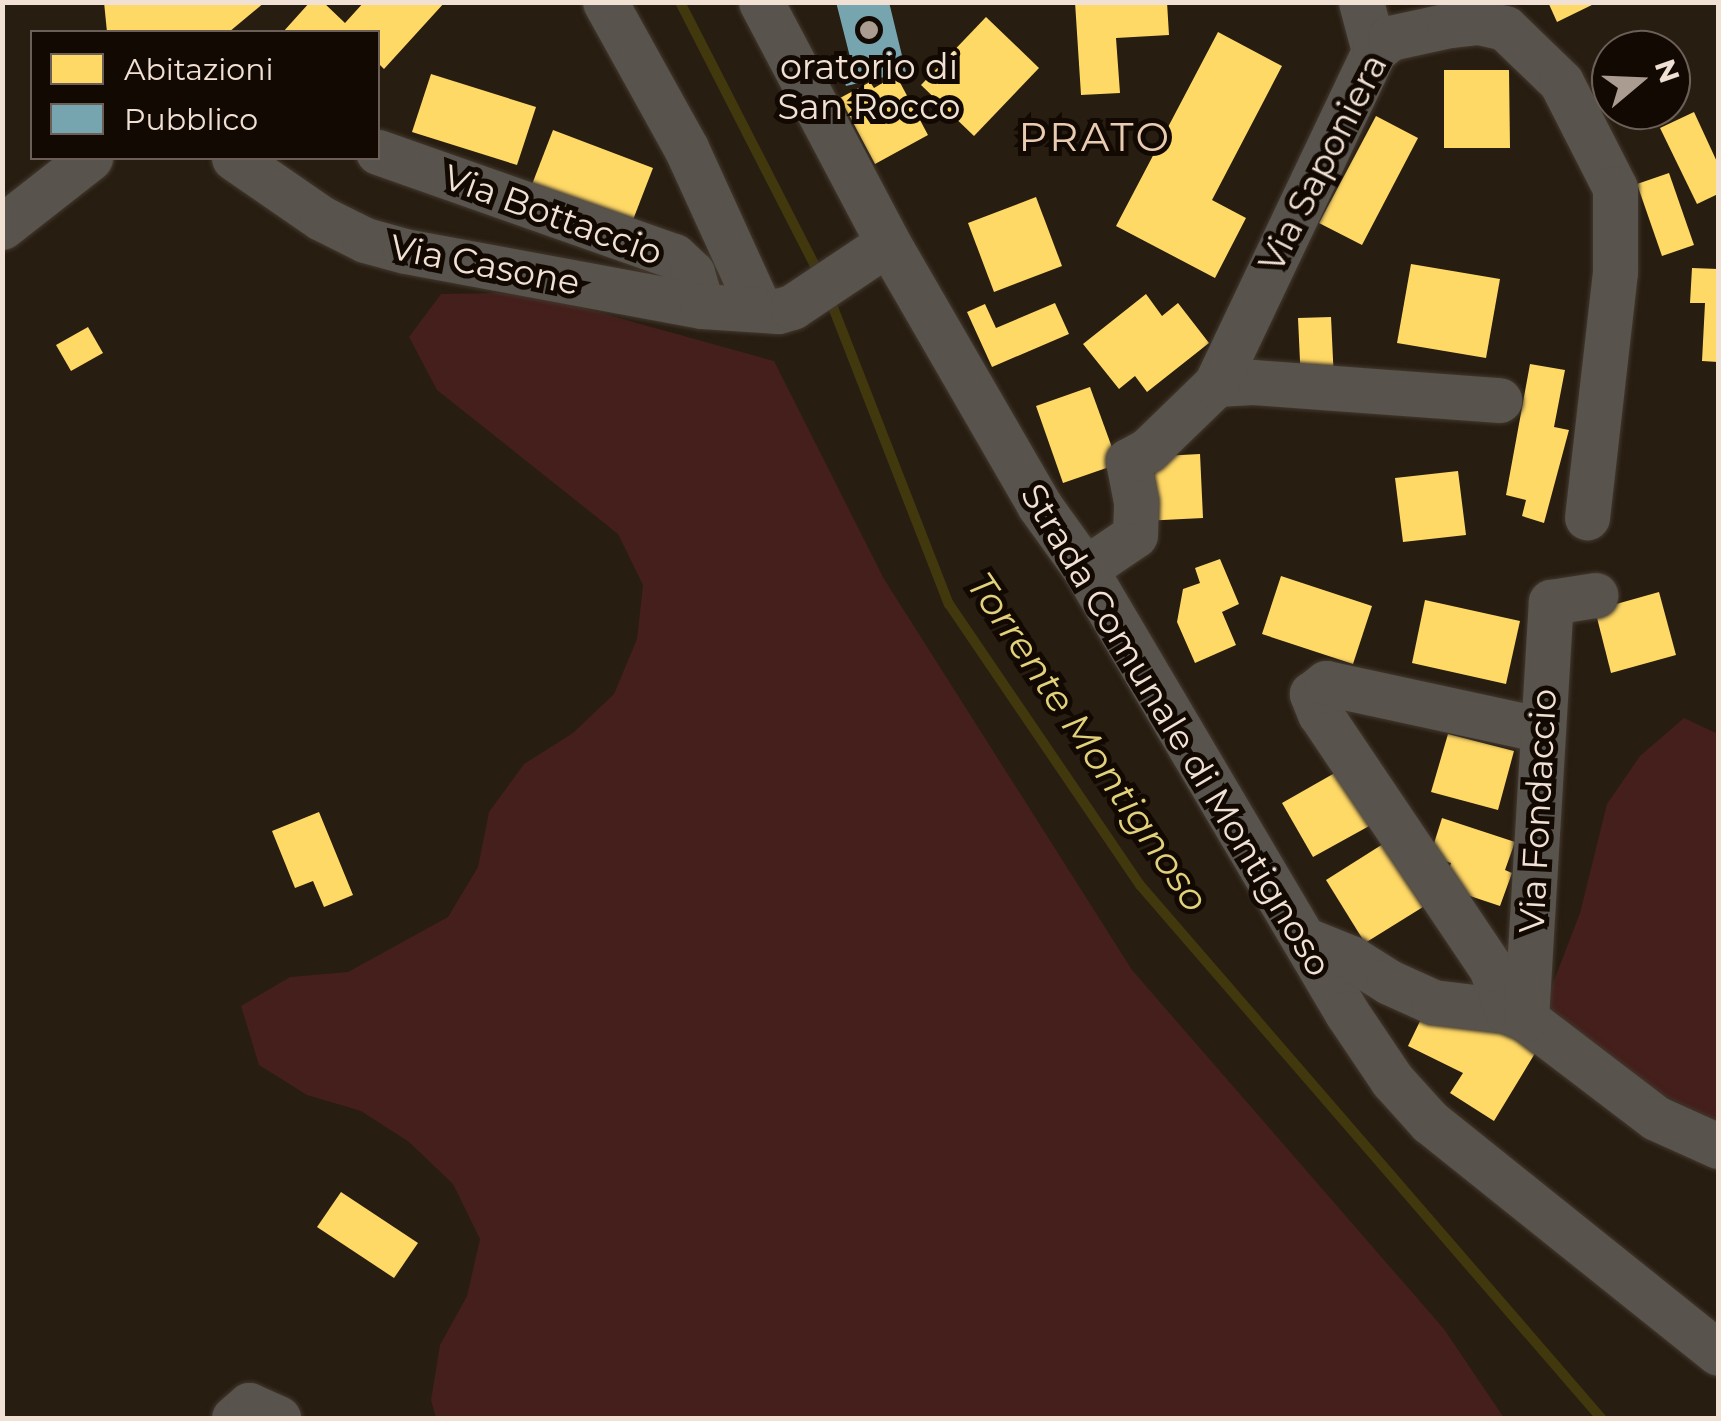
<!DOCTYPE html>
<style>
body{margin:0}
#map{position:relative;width:1721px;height:1421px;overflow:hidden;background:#281d11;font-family:Montserrat,sans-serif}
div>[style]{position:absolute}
.green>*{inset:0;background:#441f1b}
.homes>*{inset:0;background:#ffd966}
.public>*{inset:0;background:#76a5af}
.stream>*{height:10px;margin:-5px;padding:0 5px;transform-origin:5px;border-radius:5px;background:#41380e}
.roads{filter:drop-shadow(0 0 2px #42382e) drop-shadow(0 0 2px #42382e)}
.minor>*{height:45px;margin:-22.5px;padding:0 22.5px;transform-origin:22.5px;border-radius:22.5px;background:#58534c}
.dots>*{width:28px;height:28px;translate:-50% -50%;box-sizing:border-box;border:5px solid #130903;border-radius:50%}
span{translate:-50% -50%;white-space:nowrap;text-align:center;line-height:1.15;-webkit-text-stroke:10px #130903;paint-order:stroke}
.poi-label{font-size:35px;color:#f0e1d4}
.street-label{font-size:35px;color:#f0e1d4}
.water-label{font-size:38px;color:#e0d17a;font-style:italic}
.quarter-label{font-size:40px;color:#e9cbb2;letter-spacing:2.5px}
.frame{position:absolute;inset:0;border:5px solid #f0e1d4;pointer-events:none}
.legend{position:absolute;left:30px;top:30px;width:350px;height:130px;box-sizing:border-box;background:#130903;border:2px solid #6b5f57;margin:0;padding:12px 18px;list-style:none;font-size:30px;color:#f0e1d4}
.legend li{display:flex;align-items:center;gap:20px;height:50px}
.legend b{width:50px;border:2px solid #6b5f57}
.north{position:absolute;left:1591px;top:30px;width:100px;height:100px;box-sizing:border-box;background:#130903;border:2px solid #6b5f57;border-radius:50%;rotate:71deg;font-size:28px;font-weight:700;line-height:40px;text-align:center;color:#f0e1d4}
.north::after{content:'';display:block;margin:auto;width:35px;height:45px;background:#aa9c90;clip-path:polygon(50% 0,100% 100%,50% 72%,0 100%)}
</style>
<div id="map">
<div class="green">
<i style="clip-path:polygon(501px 293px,558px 301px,774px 361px,884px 579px,1132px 970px,1444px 1329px,1504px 1418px,436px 1418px,431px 1400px,440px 1345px,467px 1296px,480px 1239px,453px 1184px,409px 1142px,361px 1111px,307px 1095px,259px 1065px,241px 1006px,290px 977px,348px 972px,448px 917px,478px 867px,489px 812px,524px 764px,573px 733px,614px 694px,637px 639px,643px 585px,618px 534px,437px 390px,409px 337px,441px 294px)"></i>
<i style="clip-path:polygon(1684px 718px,1718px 734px,1718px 1122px,1647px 1087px,1545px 1004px,1580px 913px,1607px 804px,1640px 756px)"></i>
</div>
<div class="homes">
<i style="clip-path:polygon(104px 2px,265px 2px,229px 32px,107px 32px)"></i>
<i style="clip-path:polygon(310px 2px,323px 2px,345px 23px,364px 2px,445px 2px,384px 69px,378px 63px,378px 32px,283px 32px)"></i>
<i style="clip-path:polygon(1075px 2px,1167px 2px,1169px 35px,1116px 38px,1120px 93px,1081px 95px)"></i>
<i style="clip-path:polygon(1548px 2px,1598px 2px,1557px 22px)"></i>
<i style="clip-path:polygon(986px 17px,1039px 68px,974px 136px,921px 85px)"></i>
<i style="clip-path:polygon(1218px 32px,1282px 66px,1212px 200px,1246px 218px,1215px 278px,1116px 226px)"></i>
<i style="clip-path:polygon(1444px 70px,1509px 70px,1510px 148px,1444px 148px)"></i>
<i style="clip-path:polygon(431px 74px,536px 107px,517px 165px,412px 132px)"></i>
<i style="clip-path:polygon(896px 75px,928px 135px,875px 164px,840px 98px,870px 82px,874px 88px)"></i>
<i style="clip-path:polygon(1694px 112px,1718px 164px,1718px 194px,1697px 204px,1660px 128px)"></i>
<i style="clip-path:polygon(1376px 116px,1418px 138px,1362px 245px,1319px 223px)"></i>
<i style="clip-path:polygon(553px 130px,653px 168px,631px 225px,531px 187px)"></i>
<i style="clip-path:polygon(1669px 173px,1694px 245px,1662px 256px,1637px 184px)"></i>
<i style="clip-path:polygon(1036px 197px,1062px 266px,994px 292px,968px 223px)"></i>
<i style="clip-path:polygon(1411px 264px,1500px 279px,1486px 358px,1397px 343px)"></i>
<i style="clip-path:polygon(1692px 268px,1718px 269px,1718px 362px,1702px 361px,1705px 303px,1690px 303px)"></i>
<i style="clip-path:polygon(1146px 294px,1162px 316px,1178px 303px,1209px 343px,1147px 392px,1135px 376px,1119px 389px,1083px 344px)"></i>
<i style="clip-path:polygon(1055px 303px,1069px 334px,992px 367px,967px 312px,985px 304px,996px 328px)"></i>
<i style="clip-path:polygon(1331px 317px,1334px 381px,1301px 383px,1298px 318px)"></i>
<i style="clip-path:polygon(88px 327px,103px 353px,71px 371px,56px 345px)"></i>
<i style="clip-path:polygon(1530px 364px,1565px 370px,1554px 427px,1569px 430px,1544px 523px,1522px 516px,1526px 500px,1506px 495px)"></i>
<i style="clip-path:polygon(1090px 387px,1118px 464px,1063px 483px,1036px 406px)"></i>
<i style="clip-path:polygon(1200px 454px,1203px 518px,1143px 521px,1143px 457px)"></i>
<i style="clip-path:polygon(1458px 471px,1466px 535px,1403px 542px,1395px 478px)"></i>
<i style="clip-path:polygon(1220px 559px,1239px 604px,1222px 612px,1236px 645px,1195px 663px,1177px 622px,1183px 589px,1200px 583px,1195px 568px)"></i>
<i style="clip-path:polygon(1281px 576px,1372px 606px,1353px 664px,1262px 634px)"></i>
<i style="clip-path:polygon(1659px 592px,1676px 655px,1611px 673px,1595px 610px)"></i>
<i style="clip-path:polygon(1425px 600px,1520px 621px,1506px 684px,1412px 663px)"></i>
<i style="clip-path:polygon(1448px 734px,1514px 751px,1498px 810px,1431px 792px)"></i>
<i style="clip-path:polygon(1340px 770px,1371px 825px,1313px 857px,1282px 803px)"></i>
<i style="clip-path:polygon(319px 812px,353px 895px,324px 907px,313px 881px,295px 888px,272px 831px)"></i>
<i style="clip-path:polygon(1442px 818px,1515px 842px,1505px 870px,1512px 873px,1500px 906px,1443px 887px,1451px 863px,1430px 856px)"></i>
<i style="clip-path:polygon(1383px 844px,1423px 907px,1365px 943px,1326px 880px)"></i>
<i style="clip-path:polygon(1422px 1017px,1502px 1028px,1537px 1050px,1494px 1121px,1450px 1093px,1463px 1073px,1408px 1046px)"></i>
<i style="clip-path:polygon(341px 1192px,418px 1243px,394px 1278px,317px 1227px)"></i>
</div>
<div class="public">
<i style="clip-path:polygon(836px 2px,889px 2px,906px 72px,846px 86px,839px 60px,850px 57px)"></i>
</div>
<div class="stream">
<i style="left:680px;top:2px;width:309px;rotate:62.9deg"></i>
<i style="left:829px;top:297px;width:330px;rotate:68.7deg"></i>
<i style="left:949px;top:604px;width:340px;rotate:55.8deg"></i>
<i style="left:1140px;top:885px;width:705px;rotate:49.14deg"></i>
</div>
<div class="roads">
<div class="minor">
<i style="left:605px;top:2px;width:167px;rotate:61deg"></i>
<i style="left:686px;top:148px;width:176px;rotate:65.5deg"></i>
<i style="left:761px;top:2px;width:272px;rotate:62.2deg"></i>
<i style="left:888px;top:243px;width:302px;rotate:60deg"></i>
<i style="left:1039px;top:505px;width:79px;rotate:54.3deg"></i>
<i style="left:1085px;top:569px;width:516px;rotate:59.46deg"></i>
<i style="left:1347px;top:1013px;width:81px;rotate:56.1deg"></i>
<i style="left:1392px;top:1080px;width:57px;rotate:47.9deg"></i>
<i style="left:1430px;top:1122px;width:369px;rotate:38.7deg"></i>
<i style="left:1361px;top:2px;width:51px;rotate:75.1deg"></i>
<i style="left:378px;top:152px;width:314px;rotate:19.4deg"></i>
<i style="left:674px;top:256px;width:25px;rotate:43deg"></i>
<i style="left:692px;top:273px;width:34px;rotate:73deg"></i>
<i style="left:234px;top:158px;width:106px;rotate:34.6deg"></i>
<i style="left:321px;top:218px;width:49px;rotate:26.6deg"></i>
<i style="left:365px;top:240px;width:41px;rotate:15.4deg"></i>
<i style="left:405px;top:251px;width:302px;rotate:10.5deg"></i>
<i style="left:702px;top:306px;width:76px;rotate:3.8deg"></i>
<i style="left:778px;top:311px;width:15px;rotate:-16deg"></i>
<i style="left:792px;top:307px;width:115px;rotate:-33.7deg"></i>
<i style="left:2px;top:227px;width:112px;rotate:-38.1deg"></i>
<i style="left:1216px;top:384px;width:37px;rotate:-3deg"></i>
<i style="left:1253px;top:382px;width:247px;rotate:4.2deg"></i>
<i style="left:1085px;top:569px;width:60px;rotate:-34.2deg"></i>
<i style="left:1135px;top:535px;width:33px;rotate:-88deg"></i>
<i style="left:1136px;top:502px;width:42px;rotate:-101deg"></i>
<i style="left:1128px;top:461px;width:23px;rotate:-29deg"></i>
<i style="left:1148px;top:450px;width:95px;rotate:-44.1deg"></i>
<i style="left:1216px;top:384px;width:369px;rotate:-64.6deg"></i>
<i style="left:1374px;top:51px;width:21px;rotate:-39deg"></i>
<i style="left:1390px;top:38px;width:61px;rotate:-12.2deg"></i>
<i style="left:1450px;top:25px;width:29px;rotate:-6deg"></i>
<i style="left:1479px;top:22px;width:27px;rotate:13deg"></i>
<i style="left:1505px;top:28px;width:78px;rotate:44deg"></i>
<i style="left:1561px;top:82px;width:119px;rotate:63deg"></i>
<i style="left:1615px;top:188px;width:84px;rotate:90deg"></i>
<i style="left:1615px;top:272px;width:247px;rotate:96.5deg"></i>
<i style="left:1306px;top:940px;width:48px;rotate:21.8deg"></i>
<i style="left:1351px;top:958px;width:45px;rotate:32.3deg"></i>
<i style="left:1389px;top:982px;width:48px;rotate:24.4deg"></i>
<i style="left:1433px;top:1002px;width:75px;rotate:6.9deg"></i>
<i style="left:1507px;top:1011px;width:21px;rotate:23deg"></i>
<i style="left:1526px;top:1019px;width:163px;rotate:37.3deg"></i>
<i style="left:1656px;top:1118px;width:68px;rotate:24.3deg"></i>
<i style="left:1507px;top:1011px;width:46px;rotate:-110.4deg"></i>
<i style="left:1491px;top:968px;width:306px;rotate:-123.9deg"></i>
<i style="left:1320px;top:714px;width:22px;rotate:-112deg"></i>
<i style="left:1312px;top:694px;width:18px;rotate:-38deg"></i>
<i style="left:1326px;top:683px;width:222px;rotate:12.2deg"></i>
<i style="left:1526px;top:1019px;width:418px;rotate:-86.6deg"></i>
<i style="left:1551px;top:602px;width:45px;rotate:-9deg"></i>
<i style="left:234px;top:1418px;width:20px;rotate:-41deg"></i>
<i style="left:249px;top:1405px;width:32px;rotate:24deg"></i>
</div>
</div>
<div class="dots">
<i style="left:869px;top:30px;background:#aa9c90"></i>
</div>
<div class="poi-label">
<span style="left:869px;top:87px">oratorio di<br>San Rocco</span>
</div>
<div class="street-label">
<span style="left:1323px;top:163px;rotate:-63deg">Via Saponiera</span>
<span style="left:553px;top:215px;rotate:20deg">Via Bottaccio</span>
<span style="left:485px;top:265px;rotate:11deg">Via Casone</span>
<span style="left:1176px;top:730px;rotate:59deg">Strada Comunale di Montignoso</span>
<span style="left:1538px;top:811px;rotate:-87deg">Via Fondaccio</span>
</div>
<div class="water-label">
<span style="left:1088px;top:742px;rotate:56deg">Torrente Montignoso</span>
</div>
<div class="quarter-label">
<span style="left:1095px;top:137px">PRATO</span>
</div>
<div class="frame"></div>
<ul class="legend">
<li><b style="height:28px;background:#ffd966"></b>Abitazioni</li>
<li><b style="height:28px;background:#76a5af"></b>Pubblico</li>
</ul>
<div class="north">N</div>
</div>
